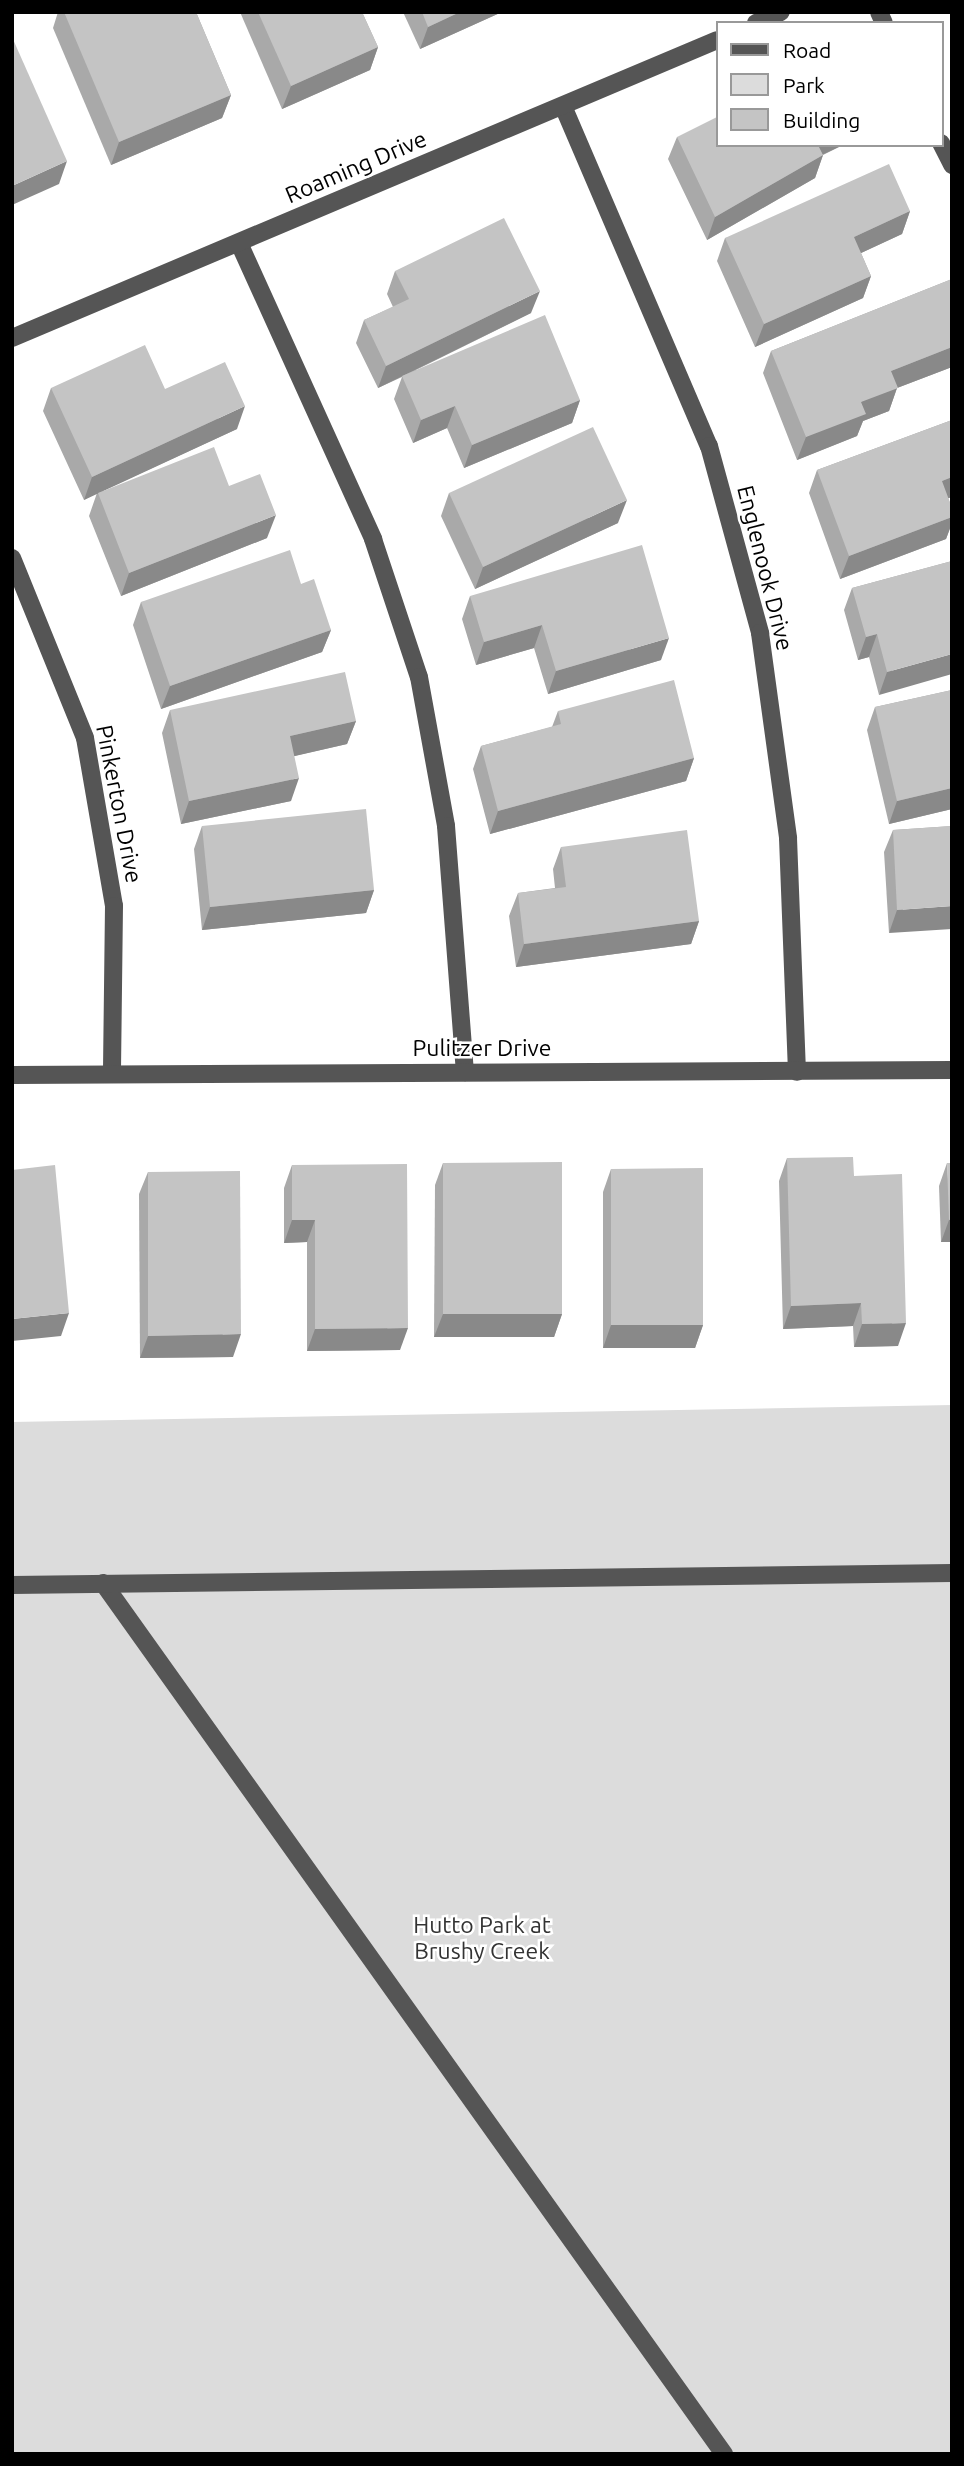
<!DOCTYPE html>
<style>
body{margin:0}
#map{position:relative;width:964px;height:2466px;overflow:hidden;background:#fff;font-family:Ubuntu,sans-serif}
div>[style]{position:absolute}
.green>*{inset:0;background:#dcdcdc}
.minor>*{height:18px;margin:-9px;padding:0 9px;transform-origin:9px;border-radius:9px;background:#555}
.wall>*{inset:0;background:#a9a9a9}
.shaded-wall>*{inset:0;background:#898989}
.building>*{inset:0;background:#c4c4c4}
span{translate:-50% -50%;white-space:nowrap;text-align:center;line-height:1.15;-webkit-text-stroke:5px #fff;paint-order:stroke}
.street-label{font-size:23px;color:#000}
.park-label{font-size:23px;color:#333}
.frame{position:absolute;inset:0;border:14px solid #000;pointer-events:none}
.legend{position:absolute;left:716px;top:21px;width:228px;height:126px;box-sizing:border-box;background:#fff;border:2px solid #999;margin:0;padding:9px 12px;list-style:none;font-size:21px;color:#000}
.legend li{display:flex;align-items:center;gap:14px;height:35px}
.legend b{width:35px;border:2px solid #999}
</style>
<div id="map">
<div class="green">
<i style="clip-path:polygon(952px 1405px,952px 2454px,12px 2454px,12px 1422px)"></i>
</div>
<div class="minor">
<i style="left:879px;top:12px;width:12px;rotate:66deg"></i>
<i style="left:756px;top:23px;width:27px;rotate:-24deg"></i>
<i style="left:563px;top:106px;width:370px;rotate:66.8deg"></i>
<i style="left:709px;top:446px;width:194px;rotate:74.7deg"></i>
<i style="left:760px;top:633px;width:207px;rotate:82.2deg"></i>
<i style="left:788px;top:838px;width:234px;rotate:87.8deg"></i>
<i style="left:941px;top:143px;width:25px;rotate:63deg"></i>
<i style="left:239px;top:243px;width:325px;rotate:65.6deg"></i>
<i style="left:373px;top:539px;width:145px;rotate:71.6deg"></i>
<i style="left:419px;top:677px;width:151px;rotate:79.7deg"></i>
<i style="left:446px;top:826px;width:247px;rotate:85.6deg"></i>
<i style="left:12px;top:338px;width:765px;rotate:-22.91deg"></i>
<i style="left:12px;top:558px;width:194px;rotate:67.9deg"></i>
<i style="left:85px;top:738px;width:170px;rotate:80.2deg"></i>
<i style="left:114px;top:906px;width:167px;rotate:90.7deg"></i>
<i style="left:12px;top:1075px;width:940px;rotate:-0.3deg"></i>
<i style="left:103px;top:1583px;width:1070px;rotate:54.51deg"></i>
<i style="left:12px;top:1585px;width:940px;rotate:-0.73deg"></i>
</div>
<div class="wall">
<i style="clip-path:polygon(58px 12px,196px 12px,231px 95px,222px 118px,111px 165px,53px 28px)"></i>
<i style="clip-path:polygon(240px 12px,362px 12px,378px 47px,370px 70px,282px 109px)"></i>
<i style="clip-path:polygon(403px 12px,502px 12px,420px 49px)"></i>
<i style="clip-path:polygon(677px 137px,717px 145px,843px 145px,823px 155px,815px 178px,707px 240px,668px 159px)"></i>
<i style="clip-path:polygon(910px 211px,902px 234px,861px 253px,871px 276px,863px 298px,755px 347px,717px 261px,725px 238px)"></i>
<i style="clip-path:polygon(395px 271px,531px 313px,416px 370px,580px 400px,572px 423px,464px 468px,447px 428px,413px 443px,394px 399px,402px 377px,378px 388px,356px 343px,364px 320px,393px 307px,387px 294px)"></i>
<i style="clip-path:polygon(952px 279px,952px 367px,897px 388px,889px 411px,863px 421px,857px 436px,797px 460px,763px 373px,771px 351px)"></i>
<i style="clip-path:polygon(51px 388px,165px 389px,237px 429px,102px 491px,229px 486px,267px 538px,121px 596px,89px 516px,97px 493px,84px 500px,43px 411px)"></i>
<i style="clip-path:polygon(952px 420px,952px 497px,948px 498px,952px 508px,952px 523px,946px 539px,840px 579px,809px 493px,817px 470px)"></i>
<i style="clip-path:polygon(449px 493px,618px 523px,475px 589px,441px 516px)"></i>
<i style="clip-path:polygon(952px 561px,879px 695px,869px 657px,858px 660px,844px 610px,852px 588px)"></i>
<i style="clip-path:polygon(301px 584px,331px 630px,322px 652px,161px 709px,133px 625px,141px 602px)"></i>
<i style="clip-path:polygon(470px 596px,661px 660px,548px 694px,534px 648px,476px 665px,462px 619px)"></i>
<i style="clip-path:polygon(952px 690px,952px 809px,889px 824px,867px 730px,875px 707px)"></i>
<i style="clip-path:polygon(170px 710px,356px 721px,347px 744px,294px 756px,291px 801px,181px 824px,162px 733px)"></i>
<i style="clip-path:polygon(558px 711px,694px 758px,686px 781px,490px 834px,473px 769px,481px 746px,552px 727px)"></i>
<i style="clip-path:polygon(202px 826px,374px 890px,366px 913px,202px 930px,194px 849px)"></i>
<i style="clip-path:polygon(952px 826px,889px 933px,884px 852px,893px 830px)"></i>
<i style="clip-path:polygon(561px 847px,699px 921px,691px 944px,516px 967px,509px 916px,518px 893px,555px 888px,553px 869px)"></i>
<i style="clip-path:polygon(787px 1158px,854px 1176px,898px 1346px,854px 1347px,853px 1326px,783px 1329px,779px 1181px)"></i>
<i style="clip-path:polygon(443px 1163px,562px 1314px,554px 1337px,434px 1337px,435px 1185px)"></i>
<i style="clip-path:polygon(947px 1163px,952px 1242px,941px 1242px,939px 1186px)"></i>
<i style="clip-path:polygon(292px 1165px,400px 1350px,307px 1351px,307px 1242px,284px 1243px,284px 1188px)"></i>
<i style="clip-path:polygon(611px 1169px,703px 1325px,695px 1348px,603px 1348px,603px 1192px)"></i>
<i style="clip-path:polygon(148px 1172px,233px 1357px,140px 1358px,139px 1194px)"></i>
</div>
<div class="shaded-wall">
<i style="clip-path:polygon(460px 12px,502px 12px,420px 49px,428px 27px)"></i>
<i style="clip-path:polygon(378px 47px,370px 70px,282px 109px,291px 86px)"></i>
<i style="clip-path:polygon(231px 95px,222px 118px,111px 165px,119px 142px)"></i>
<i style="clip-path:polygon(813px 145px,843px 145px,807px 162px)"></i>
<i style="clip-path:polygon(823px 155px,815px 178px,707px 240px,715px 217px)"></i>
<i style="clip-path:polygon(67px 161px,59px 184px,12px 205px,12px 186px)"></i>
<i style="clip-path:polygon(910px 211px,902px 234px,846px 260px,854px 237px)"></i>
<i style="clip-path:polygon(871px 276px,863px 298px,755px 347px,764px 324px)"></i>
<i style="clip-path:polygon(540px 291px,531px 313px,378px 388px,386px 366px)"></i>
<i style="clip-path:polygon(952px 347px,952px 367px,897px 388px,889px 411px,863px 421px,857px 436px,797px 460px,806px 437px,861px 402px,891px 371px)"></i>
<i style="clip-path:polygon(580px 400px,572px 423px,464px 468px,472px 445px)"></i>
<i style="clip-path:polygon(245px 406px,237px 429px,84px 500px,92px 477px)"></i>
<i style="clip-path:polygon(455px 406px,447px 428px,413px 443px,421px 420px)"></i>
<i style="clip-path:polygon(952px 477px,952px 497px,934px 503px,942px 481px)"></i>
<i style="clip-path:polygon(627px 500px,618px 523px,475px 589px,483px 567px)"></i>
<i style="clip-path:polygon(276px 515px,267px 538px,121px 596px,129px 573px)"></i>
<i style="clip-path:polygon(952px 517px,952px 523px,946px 539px,840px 579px,849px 556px)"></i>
<i style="clip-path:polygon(542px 625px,534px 648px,476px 665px,484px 642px)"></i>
<i style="clip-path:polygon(331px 630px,322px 652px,161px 709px,170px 686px)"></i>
<i style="clip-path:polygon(877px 634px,869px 657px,858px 660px,866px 637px)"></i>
<i style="clip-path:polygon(669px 638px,661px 660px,548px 694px,556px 671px)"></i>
<i style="clip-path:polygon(952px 654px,952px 674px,879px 695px,887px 672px)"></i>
<i style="clip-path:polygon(356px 721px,347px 744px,282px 759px,290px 736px)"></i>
<i style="clip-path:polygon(694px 758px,686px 781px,490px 834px,498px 811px)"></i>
<i style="clip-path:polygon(299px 778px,291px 801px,181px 824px,189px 801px)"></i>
<i style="clip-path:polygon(952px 788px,952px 809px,889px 824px,897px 801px)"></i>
<i style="clip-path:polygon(374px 890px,366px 913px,202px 930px,210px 907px)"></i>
<i style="clip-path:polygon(952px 906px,952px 929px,889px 933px,897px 910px)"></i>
<i style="clip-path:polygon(699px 921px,691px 944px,516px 967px,524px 944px)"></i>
<i style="clip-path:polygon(952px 1219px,952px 1242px,941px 1242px,949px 1220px)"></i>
<i style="clip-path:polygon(292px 1220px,315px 1220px,307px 1242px,284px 1243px)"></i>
<i style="clip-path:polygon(861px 1303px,853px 1326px,783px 1329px,791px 1306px)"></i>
<i style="clip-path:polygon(69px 1313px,61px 1336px,12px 1341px,12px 1319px)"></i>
<i style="clip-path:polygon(443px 1314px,562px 1314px,554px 1337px,434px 1337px)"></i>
<i style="clip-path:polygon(906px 1323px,898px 1346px,854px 1347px,862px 1324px)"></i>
<i style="clip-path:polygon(611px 1325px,703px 1325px,695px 1348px,603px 1348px)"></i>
<i style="clip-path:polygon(408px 1328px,400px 1350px,307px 1351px,315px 1329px)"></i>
<i style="clip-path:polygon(241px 1334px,233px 1357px,140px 1358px,148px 1336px)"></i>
</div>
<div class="building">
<i style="clip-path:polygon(64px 12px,196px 12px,231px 95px,119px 142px)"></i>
<i style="clip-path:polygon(258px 12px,362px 12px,378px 47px,291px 86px)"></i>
<i style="clip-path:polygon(422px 12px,460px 12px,428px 27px)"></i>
<i style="clip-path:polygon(12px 37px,67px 161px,12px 186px)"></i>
<i style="clip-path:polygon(717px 117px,717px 145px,818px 145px,823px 155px,715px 217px,677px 137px)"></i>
<i style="clip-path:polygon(889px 164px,910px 211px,854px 237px,871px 276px,764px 324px,725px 238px)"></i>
<i style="clip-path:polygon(504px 218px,540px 291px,386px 366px,364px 320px,409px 299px,395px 271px)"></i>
<i style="clip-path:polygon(952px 279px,952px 347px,891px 371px,898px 388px,861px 402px,866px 414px,806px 437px,771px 351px)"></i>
<i style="clip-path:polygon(545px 315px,580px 400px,472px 445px,455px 406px,421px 420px,402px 376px)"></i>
<i style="clip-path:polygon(145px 345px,165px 389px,225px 362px,245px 406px,92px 477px,51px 388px)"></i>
<i style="clip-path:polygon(952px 420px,952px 477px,942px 481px,952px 508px,952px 517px,849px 556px,817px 470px)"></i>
<i style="clip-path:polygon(593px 427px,627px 500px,483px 567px,449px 493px)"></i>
<i style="clip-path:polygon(214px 447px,229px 486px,260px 474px,276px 515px,129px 573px,98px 493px)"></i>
<i style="clip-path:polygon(642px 545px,669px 638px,556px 671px,542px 625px,484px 642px,470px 596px)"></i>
<i style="clip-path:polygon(290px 550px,301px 584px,314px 579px,331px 630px,170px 686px,141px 602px)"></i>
<i style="clip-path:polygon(952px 561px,952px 654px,887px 672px,877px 634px,866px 637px,852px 588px)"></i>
<i style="clip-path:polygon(345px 672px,356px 721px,290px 736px,299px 778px,189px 801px,170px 710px)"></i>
<i style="clip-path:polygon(674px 680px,694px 758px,498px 811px,481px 746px,561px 724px,558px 711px)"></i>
<i style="clip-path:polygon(952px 690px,952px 788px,897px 801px,875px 707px)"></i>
<i style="clip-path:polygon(366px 809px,374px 890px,210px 907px,202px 826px)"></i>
<i style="clip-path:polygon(952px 826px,952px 906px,897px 910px,893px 830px)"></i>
<i style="clip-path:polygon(687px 830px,699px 921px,524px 944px,518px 893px,566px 887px,561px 847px)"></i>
<i style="clip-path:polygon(853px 1157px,854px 1176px,902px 1174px,906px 1323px,862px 1324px,861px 1303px,791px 1306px,787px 1158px)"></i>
<i style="clip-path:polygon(562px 1162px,562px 1314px,443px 1314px,443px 1163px)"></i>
<i style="clip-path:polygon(947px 1163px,952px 1163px,952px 1219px,949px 1220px)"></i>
<i style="clip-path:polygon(407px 1164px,408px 1328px,315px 1329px,315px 1220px,292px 1220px,292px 1165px)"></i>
<i style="clip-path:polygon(55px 1165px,69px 1313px,12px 1319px,12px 1170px)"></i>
<i style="clip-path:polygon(703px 1168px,703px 1325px,611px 1325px,611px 1169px)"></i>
<i style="clip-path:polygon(240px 1171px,241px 1334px,148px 1336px,148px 1172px)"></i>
</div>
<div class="street-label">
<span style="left:356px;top:167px;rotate:-23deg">Roaming Drive</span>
<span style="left:765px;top:568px;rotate:76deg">Englenook Drive</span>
<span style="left:119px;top:804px;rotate:79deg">Pinkerton Drive</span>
<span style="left:482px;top:1048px">Pulitzer Drive</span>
</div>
<div class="park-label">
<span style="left:482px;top:1938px">Hutto Park at<br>Brushy Creek</span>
</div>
<div class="frame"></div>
<ul class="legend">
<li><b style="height:9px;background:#555"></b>Road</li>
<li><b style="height:19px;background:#dcdcdc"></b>Park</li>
<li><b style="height:19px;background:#c4c4c4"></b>Building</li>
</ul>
</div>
